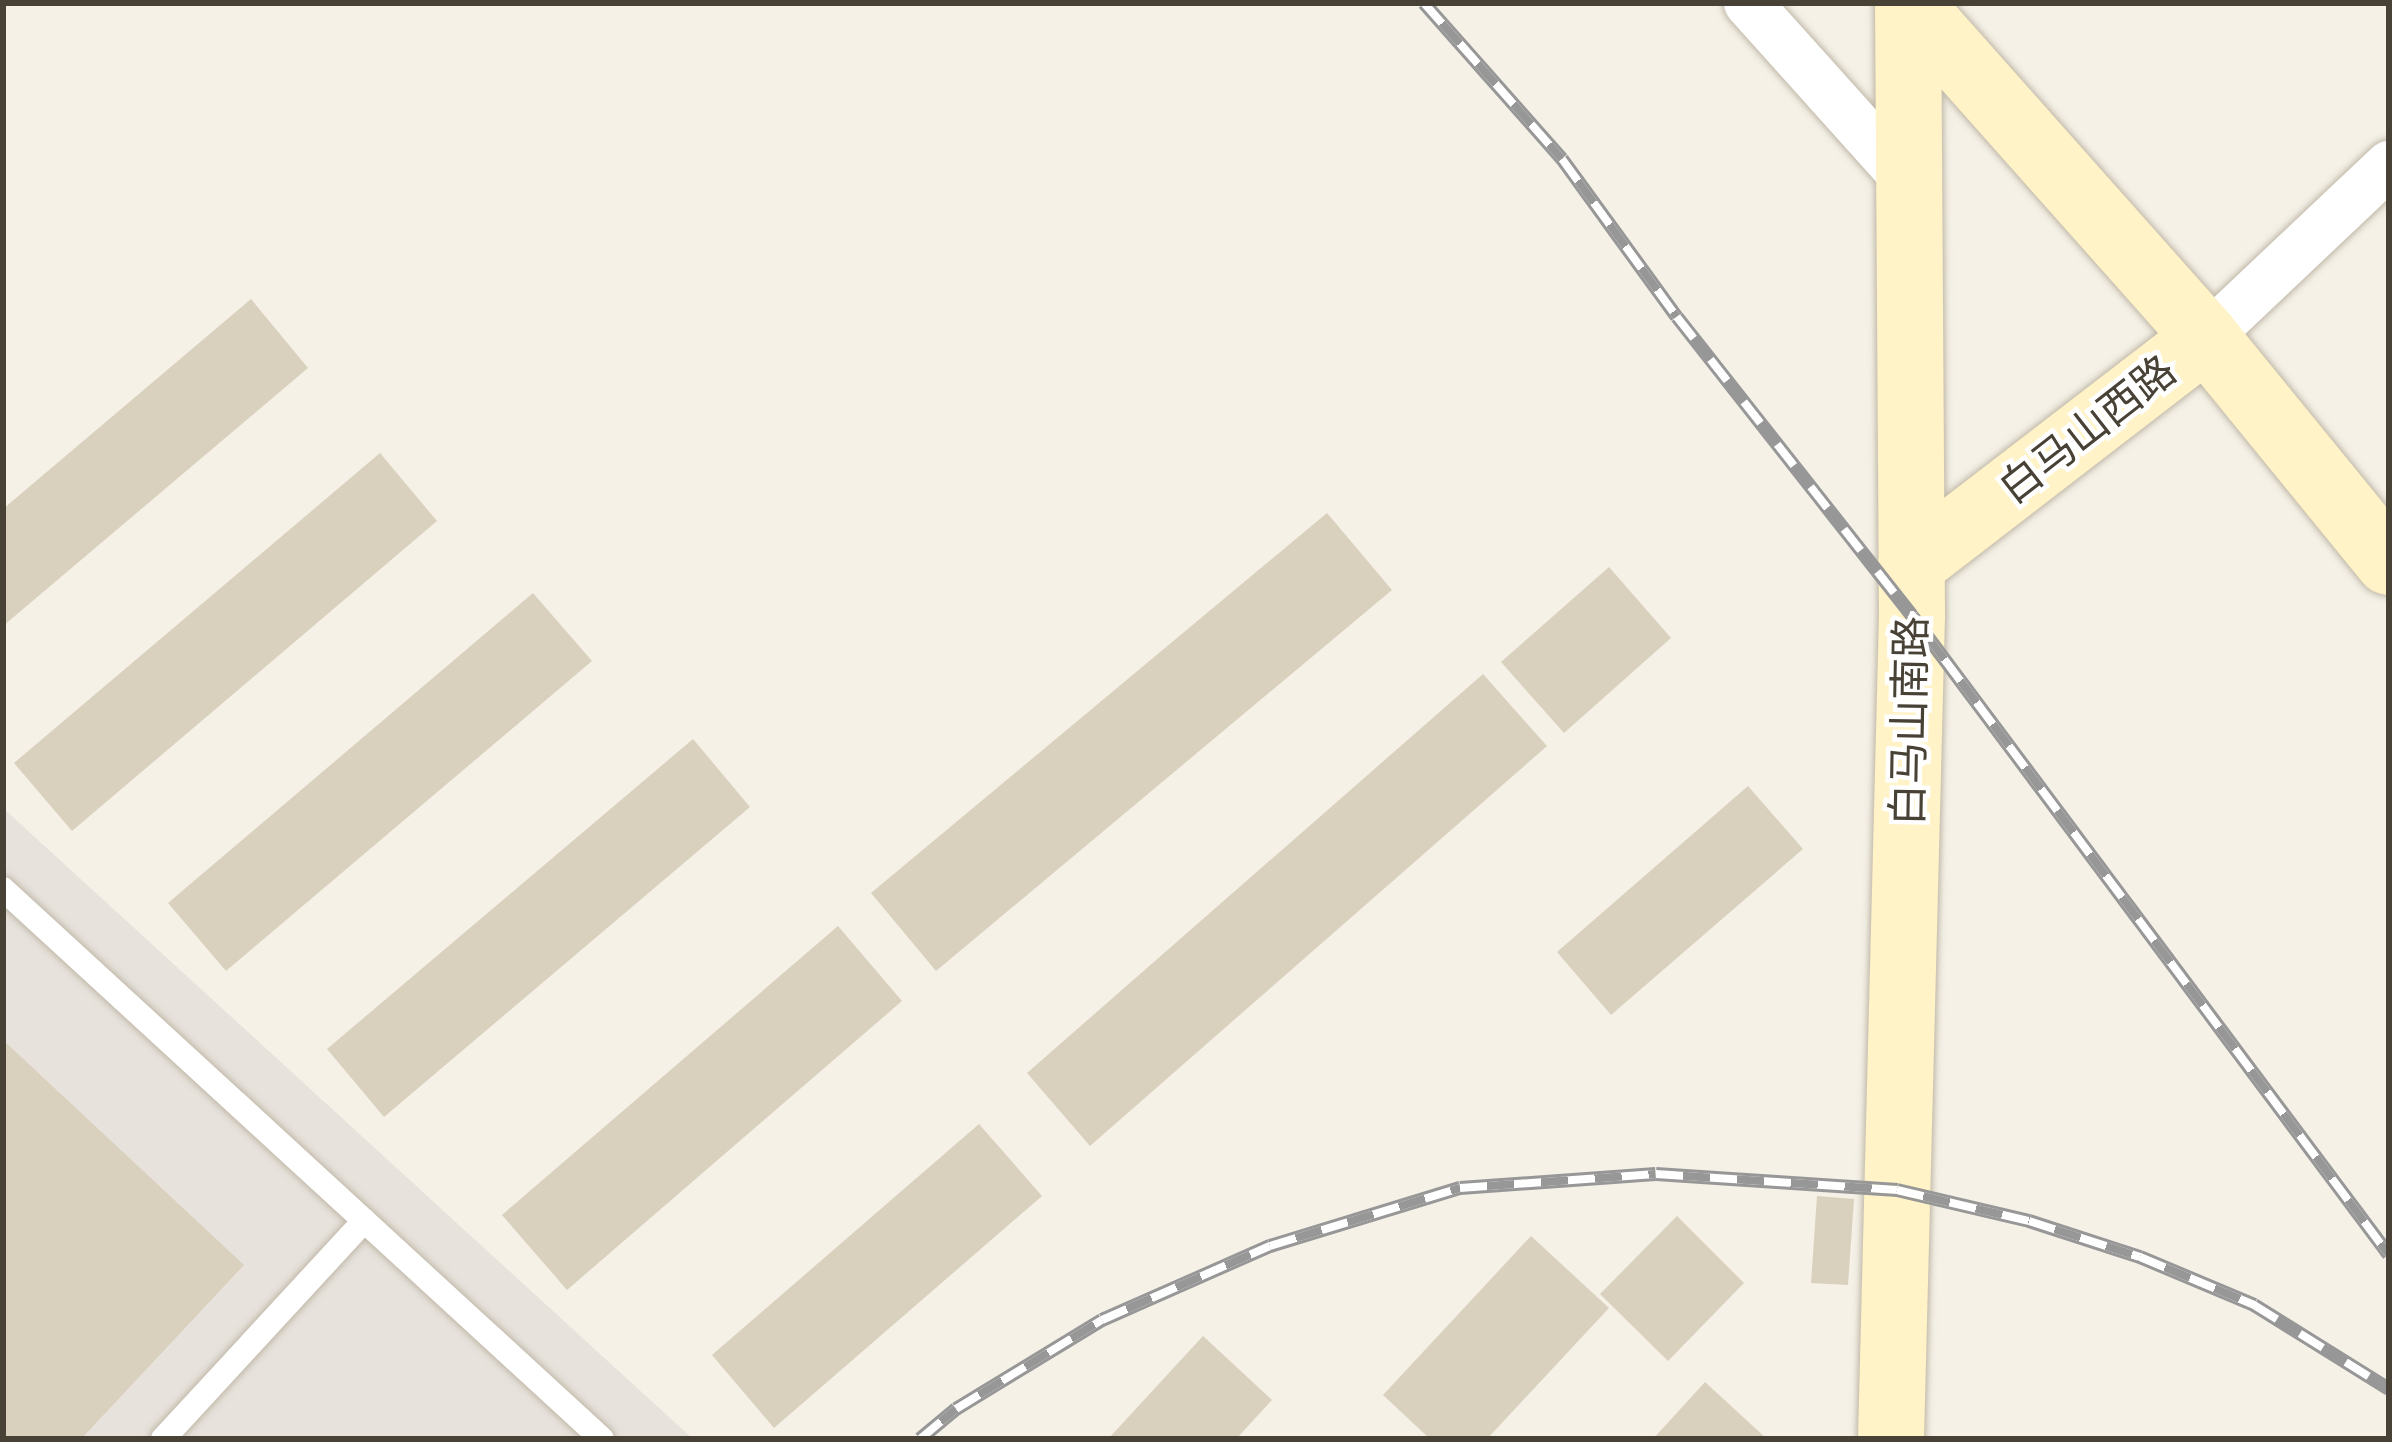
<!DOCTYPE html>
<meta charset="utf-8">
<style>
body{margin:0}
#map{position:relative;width:2392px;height:1442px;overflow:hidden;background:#f5f1e7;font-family:"IBM Plex Sans","Noto Sans SC",sans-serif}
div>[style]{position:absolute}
.industrial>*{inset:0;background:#e7e2dc}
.building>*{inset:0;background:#dad0be}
.roads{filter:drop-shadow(0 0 3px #c1b9a9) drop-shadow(0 0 3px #c1b9a9)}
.lane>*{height:24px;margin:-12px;padding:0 12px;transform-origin:12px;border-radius:12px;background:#fff}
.street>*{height:48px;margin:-24px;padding:0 24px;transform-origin:24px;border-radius:24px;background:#fff}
.secondary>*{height:66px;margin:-33px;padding:0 33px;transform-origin:33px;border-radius:33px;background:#fff3c7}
.rail>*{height:14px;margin-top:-7px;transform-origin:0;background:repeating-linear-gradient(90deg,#fff 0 27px,#979797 0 54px);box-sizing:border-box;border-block:3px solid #979797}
span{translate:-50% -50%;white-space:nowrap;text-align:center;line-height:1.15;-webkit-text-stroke:9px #fff;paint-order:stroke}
.street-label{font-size:42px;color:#484135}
.frame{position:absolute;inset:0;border:6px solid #484135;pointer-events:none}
</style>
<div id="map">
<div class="industrial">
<i style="clip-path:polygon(3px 808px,693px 1439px,3px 1439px)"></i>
</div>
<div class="building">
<i style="clip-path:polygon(251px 299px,308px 368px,3px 626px,3px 509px)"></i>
<i style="clip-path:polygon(380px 453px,437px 521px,72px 831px,14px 763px)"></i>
<i style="clip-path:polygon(1327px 513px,1392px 590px,936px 971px,871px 893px)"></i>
<i style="clip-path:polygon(1609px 567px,1671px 638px,1564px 733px,1501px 662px)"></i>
<i style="clip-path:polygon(533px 593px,592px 661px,226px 971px,168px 903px)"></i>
<i style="clip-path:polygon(1483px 674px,1547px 746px,1090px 1146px,1027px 1073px)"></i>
<i style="clip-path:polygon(693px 739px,750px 807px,384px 1117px,327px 1049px)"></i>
<i style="clip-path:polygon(1748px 786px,1803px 849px,1611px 1015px,1557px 952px)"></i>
<i style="clip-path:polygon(838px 926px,902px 1001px,567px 1290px,502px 1215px)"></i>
<i style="clip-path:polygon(3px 1040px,244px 1265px,81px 1439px,3px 1439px)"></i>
<i style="clip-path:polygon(979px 1124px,1042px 1196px,774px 1428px,712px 1355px)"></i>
<i style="clip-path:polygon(1817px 1196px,1854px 1199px,1848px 1285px,1811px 1283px)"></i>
<i style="clip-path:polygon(1677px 1216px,1744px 1283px,1668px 1361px,1600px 1294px)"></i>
<i style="clip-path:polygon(1531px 1236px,1609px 1308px,1487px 1439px,1430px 1439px,1383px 1395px)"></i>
<i style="clip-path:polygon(1203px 1336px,1272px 1400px,1236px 1439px,1108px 1439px)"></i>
<i style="clip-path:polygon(1705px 1382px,1767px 1439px,1653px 1439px)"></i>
</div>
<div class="roads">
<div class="lane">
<i style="left:3px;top:889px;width:813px;rotate:42.56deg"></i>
<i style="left:163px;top:1439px;width:297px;rotate:-47.3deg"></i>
</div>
<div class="street">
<i style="left:1748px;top:3px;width:237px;rotate:48.1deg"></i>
<i style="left:2206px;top:338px;width:252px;rotate:-43.4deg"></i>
</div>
<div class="secondary">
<i style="left:1909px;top:3px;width:448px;rotate:48.4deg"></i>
<i style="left:1911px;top:565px;width:372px;rotate:-37.6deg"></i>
<i style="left:2206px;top:338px;width:289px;rotate:50.8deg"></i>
<i style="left:1891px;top:1439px;width:823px;rotate:-88.54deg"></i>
<i style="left:1912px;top:616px;width:613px;rotate:-90.37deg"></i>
</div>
</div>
<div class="rail">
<i style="left:1424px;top:3px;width:208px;rotate:48.5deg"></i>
<i style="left:1562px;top:159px;width:195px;rotate:54deg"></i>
<i style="left:1677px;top:317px;width:380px;rotate:51.8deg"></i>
<i style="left:1912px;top:616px;width:797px;rotate:53.26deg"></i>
<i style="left:920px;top:1439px;width:47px;rotate:-39.8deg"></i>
<i style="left:956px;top:1409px;width:171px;rotate:-31.4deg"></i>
<i style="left:1102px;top:1320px;width:184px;rotate:-23.8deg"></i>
<i style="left:1270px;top:1246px;width:199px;rotate:-17deg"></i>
<i style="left:1460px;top:1188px;width:196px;rotate:-4.1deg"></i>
<i style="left:1656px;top:1174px;width:242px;rotate:3.8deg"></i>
<i style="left:1897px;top:1190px;width:136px;rotate:13.2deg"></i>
<i style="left:2029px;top:1221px;width:117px;rotate:18deg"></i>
<i style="left:2140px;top:1257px;width:124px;rotate:22.8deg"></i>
<i style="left:2254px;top:1305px;width:159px;rotate:31.9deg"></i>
</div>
<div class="street-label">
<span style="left:2087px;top:429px;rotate:-38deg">白马山西路</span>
<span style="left:1909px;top:721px;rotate:-89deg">白马山南路</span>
</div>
<div class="frame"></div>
</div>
